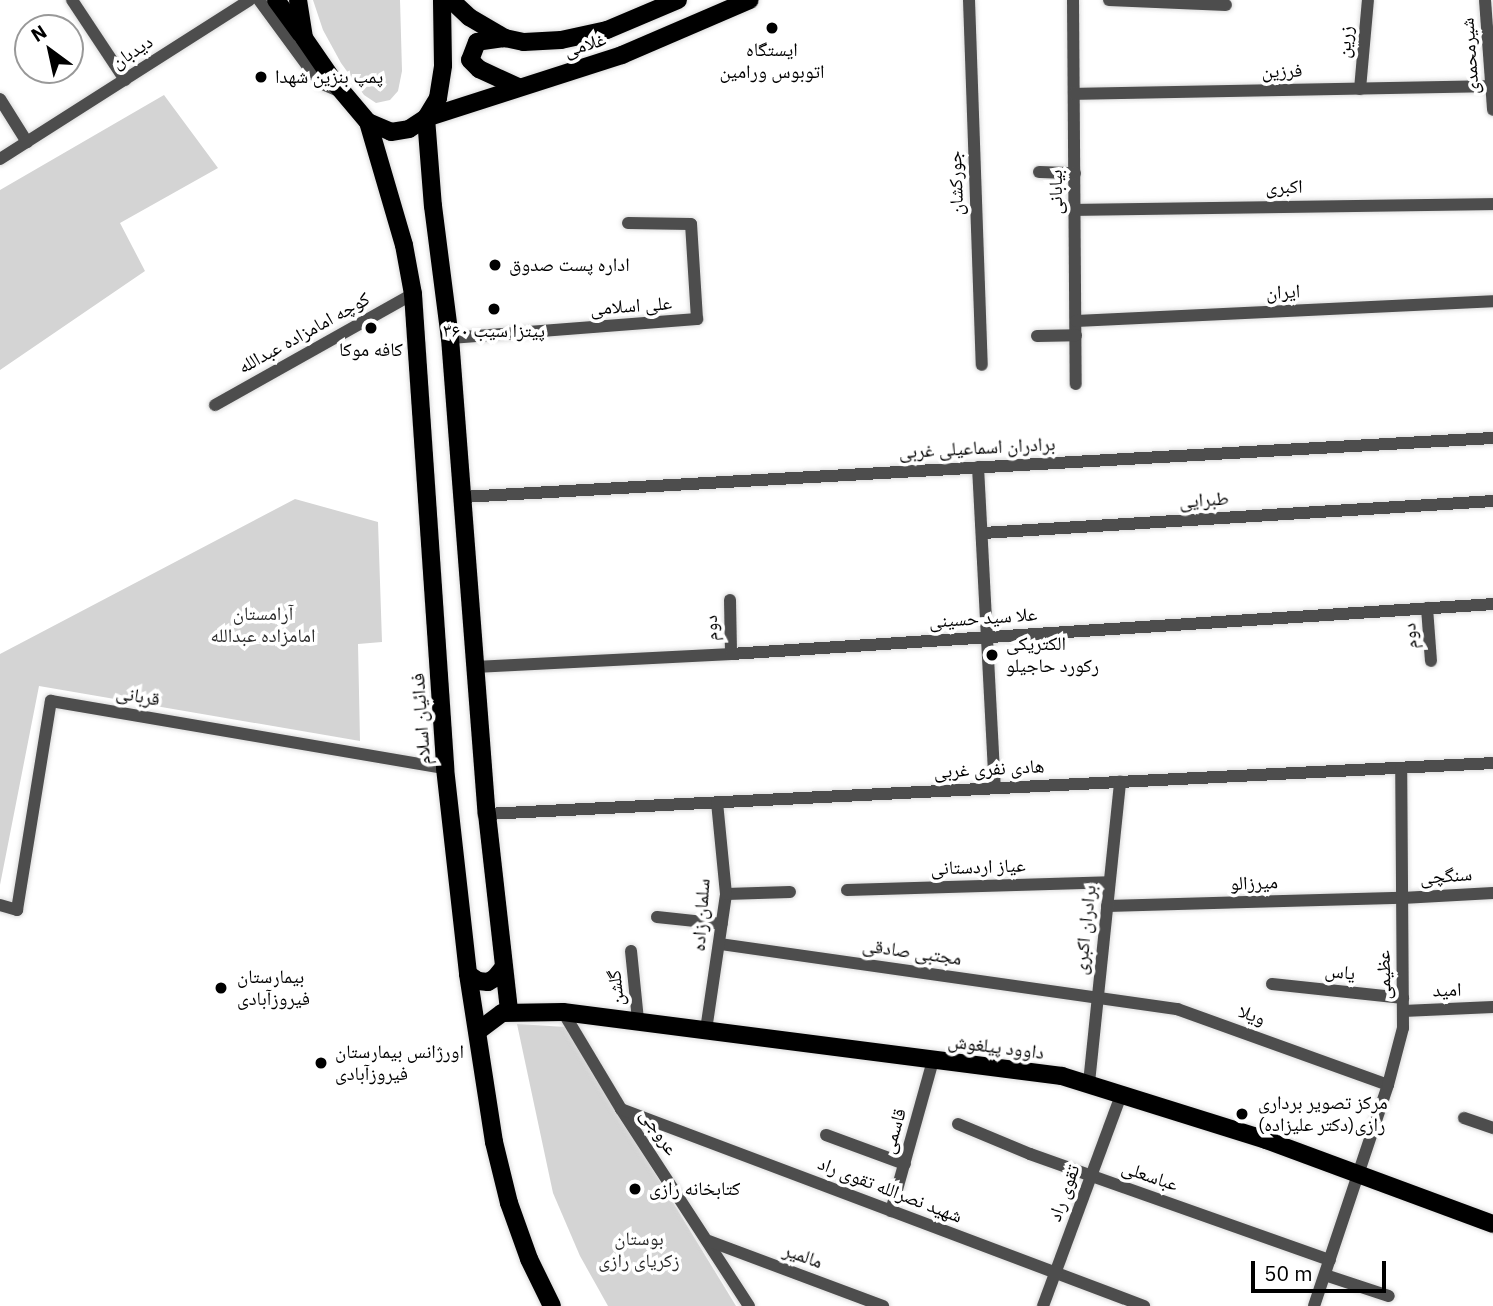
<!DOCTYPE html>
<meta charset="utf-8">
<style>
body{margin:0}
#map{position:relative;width:1493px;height:1306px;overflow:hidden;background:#fff;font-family:"IBM Plex Sans","Noto Naskh Arabic",sans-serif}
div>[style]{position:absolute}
.green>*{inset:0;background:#d4d4d4}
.roads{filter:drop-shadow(0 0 2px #dbdbdb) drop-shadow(0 0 2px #dbdbdb)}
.minor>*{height:12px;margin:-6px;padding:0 6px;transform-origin:6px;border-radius:6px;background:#4d4d4d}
.major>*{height:18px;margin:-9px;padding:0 9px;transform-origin:9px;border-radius:9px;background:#000}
.dots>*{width:19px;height:19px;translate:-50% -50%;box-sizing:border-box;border:4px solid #fff;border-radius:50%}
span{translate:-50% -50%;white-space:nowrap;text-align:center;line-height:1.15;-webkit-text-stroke:7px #fff;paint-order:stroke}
.street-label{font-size:19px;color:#000}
.poi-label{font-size:19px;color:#000}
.left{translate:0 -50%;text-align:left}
.park-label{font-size:19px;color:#2b2b2b}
.north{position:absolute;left:14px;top:14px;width:70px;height:70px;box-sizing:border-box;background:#fff;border:2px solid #999;border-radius:50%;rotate:327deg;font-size:19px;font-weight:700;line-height:28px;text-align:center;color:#000}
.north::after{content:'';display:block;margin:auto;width:24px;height:32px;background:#000;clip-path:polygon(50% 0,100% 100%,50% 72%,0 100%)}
.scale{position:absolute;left:1251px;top:1261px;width:135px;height:32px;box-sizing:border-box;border:4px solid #000;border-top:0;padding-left:9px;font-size:21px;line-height:24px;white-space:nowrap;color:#000;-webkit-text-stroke:5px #fff;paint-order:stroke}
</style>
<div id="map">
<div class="green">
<i style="clip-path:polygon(313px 0,400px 0,402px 71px,398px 91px,390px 100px,376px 103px,364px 95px,341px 63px,323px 30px)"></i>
<i style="clip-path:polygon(164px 95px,218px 168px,120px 223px,145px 271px,0 370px,0 190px)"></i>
<i style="clip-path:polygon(295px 499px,378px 522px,382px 642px,358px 644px,360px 741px,39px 686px,0 885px,0 654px)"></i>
<i style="clip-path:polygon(517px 1024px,566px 1027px,736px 1306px,608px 1306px,580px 1256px,553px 1193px)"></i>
</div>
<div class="roads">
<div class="minor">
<i style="left:72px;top:0;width:96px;rotate:56.5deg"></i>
<i style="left:259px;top:0;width:103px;rotate:53.7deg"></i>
<i style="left:320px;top:83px;width:23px;rotate:23deg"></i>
<i style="left:969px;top:0;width:365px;rotate:88deg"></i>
<i style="left:1073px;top:0;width:384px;rotate:89.6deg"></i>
<i style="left:1109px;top:0;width:117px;rotate:2.4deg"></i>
<i style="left:1485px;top:0;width:110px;rotate:85.8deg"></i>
<i style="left:1360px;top:89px;width:89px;rotate:-84.9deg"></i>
<i style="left:1074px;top:94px;width:417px;rotate:-1.1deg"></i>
<i style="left:0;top:99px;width:51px;rotate:57.9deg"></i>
<i style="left:0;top:159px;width:296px;rotate:-32.5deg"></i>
<i style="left:1039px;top:172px;width:36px;rotate:2deg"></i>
<i style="left:1075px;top:210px;width:418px;rotate:-0.8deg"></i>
<i style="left:1076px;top:321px;width:417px;rotate:-2.7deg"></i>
<i style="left:1037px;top:336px;width:39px;rotate:-1deg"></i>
<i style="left:450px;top:338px;width:248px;rotate:-4.4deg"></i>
<i style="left:697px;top:319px;width:95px;rotate:-93.6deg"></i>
<i style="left:691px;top:224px;width:63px;rotate:-179.1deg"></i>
<i style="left:215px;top:405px;width:227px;rotate:-29.3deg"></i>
<i style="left:978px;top:467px;width:321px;rotate:87deg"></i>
<i style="left:463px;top:497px;width:1032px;rotate:-3.28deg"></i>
<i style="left:983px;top:533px;width:511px;rotate:-3.59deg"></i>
<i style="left:730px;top:600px;width:54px;rotate:88.9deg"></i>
<i style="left:1427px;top:608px;width:53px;rotate:85.7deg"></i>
<i style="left:476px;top:667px;width:255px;rotate:-2.9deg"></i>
<i style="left:731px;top:654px;width:764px;rotate:-3.75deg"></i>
<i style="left:487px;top:814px;width:1007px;rotate:-2.9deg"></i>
<i style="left:847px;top:890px;width:262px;rotate:-1.7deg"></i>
<i style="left:726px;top:894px;width:64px;rotate:-1.8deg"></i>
<i style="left:0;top:905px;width:18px;rotate:16deg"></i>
<i style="left:17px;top:910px;width:212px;rotate:-80.8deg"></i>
<i style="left:51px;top:701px;width:400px;rotate:9.7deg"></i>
<i style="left:1107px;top:906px;width:295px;rotate:-1.6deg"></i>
<i style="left:1402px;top:898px;width:91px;rotate:-3.1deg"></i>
<i style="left:657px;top:917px;width:65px;rotate:6.1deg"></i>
<i style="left:720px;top:944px;width:462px;rotate:8.1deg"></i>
<i style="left:1177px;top:1009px;width:224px;rotate:19.8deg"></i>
<i style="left:631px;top:951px;width:69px;rotate:84.2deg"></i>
<i style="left:1272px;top:984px;width:132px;rotate:6.1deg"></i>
<i style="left:1403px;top:1011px;width:90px;rotate:-2.5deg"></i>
<i style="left:563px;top:1012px;width:113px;rotate:59.1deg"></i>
<i style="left:621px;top:1109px;width:235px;rotate:57deg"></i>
<i style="left:706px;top:1030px;width:137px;rotate:-81.6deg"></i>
<i style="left:726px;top:894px;width:92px;rotate:-95.6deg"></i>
<i style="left:1089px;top:1083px;width:303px;rotate:-84.1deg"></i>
<i style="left:621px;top:1109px;width:559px;rotate:20.64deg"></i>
<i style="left:1464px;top:1118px;width:31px;rotate:19deg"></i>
<i style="left:958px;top:1124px;width:78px;rotate:22.6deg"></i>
<i style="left:1030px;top:1154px;width:318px;rotate:19.5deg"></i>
<i style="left:826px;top:1135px;width:84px;rotate:20.2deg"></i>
<i style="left:891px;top:1211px;width:156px;rotate:-74.4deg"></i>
<i style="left:709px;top:1241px;width:186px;rotate:20.5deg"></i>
<i style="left:1325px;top:1275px;width:67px;rotate:18.2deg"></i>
<i style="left:1043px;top:1306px;width:227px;rotate:-69.7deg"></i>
<i style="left:1314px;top:1306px;width:233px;rotate:-71.5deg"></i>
<i style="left:1388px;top:1085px;width:59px;rotate:-75.3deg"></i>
<i style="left:1403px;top:1028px;width:260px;rotate:-90.4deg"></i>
</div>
<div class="major">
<i style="left:276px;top:0;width:42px;rotate:53.7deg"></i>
<i style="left:298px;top:0;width:38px;rotate:81deg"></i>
<i style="left:304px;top:38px;width:55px;rotate:55.4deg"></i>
<i style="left:335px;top:83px;width:51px;rotate:49.8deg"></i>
<i style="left:368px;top:122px;width:25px;rotate:23deg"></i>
<i style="left:391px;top:132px;width:18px;rotate:-9deg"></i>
<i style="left:409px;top:129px;width:20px;rotate:-33deg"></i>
<i style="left:426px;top:118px;width:23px;rotate:-59deg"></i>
<i style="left:438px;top:98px;width:33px;rotate:-81deg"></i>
<i style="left:443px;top:65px;width:65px;rotate:-90.9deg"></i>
<i style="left:451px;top:0;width:25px;rotate:43deg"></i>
<i style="left:469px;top:17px;width:42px;rotate:30.3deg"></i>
<i style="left:505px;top:38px;width:19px;rotate:12deg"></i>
<i style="left:524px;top:42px;width:37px;rotate:-3deg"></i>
<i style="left:561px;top:40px;width:47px;rotate:-12.3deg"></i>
<i style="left:607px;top:30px;width:77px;rotate:-22.9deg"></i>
<i style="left:505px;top:38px;width:28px;rotate:172deg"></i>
<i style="left:477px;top:42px;width:19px;rotate:111deg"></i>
<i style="left:470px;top:60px;width:13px;rotate:45deg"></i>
<i style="left:479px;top:69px;width:43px;rotate:24.8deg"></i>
<i style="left:426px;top:118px;width:88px;rotate:85.5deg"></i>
<i style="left:433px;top:206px;width:133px;rotate:82.7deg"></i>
<i style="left:450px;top:338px;width:477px;rotate:85.6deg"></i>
<i style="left:487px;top:814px;width:198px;rotate:83.6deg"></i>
<i style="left:426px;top:118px;width:206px;rotate:-17.8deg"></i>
<i style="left:622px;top:55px;width:139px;rotate:-23.3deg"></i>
<i style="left:368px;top:122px;width:128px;rotate:73.7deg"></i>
<i style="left:404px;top:245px;width:50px;rotate:79.6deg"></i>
<i style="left:413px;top:294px;width:475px;rotate:86.1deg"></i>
<i style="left:445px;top:768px;width:207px;rotate:83.6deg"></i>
<i style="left:468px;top:974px;width:170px;rotate:81.2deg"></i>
<i style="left:494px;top:1142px;width:63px;rotate:76.2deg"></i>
<i style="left:509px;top:1203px;width:59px;rotate:70.3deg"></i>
<i style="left:529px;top:1259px;width:52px;rotate:63.9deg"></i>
<i style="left:468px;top:974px;width:12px;rotate:35deg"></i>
<i style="left:478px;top:981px;width:10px;rotate:6deg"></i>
<i style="left:488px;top:982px;width:8px;rotate:-30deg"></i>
<i style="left:495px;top:978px;width:14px;rotate:-51deg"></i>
<i style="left:478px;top:1031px;width:30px;rotate:-37deg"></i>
<i style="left:502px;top:1013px;width:61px;rotate:-0.9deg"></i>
<i style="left:563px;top:1012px;width:503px;rotate:7.31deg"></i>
<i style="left:1062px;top:1076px;width:214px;rotate:17.4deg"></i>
<i style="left:1266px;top:1140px;width:242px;rotate:20.3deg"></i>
</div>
</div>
<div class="dots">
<i style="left:772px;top:28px;background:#000"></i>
<i style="left:261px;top:77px;background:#000"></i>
<i style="left:495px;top:265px;background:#000"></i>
<i style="left:494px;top:309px;background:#000"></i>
<i style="left:371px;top:328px;background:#000"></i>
<i style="left:992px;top:655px;background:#000"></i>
<i style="left:221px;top:988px;background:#000"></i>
<i style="left:321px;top:1063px;background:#000"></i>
<i style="left:1242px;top:1114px;background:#000"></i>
<i style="left:635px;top:1189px;background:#000"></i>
</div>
<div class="street-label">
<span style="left:1345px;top:42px;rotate:-84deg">زرین</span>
<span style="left:585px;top:45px;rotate:-17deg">غلامی</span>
<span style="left:132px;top:52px;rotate:-33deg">دیدبان</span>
<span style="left:1470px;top:56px;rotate:-94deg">شیرمحمدی</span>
<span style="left:1282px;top:71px;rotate:-1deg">فرزین</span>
<span style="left:956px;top:183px;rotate:-92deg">جورکشان</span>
<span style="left:1284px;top:187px;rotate:-1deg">اکبری</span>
<span style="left:1056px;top:192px;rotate:-90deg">بیابانی</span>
<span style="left:1283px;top:292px;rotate:-3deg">ایران</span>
<span style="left:631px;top:306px;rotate:-4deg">علی اسلامی</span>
<span style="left:304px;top:333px;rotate:-29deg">کوچه امامزاده عبدالله</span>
<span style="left:977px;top:448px;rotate:-3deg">برادران اسماعیلی غربی</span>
<span style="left:1204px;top:500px;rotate:-4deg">طبرایی</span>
<span style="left:983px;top:618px;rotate:-4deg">علا سید حسینی</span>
<span style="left:711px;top:628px;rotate:-91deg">دوم</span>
<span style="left:1410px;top:636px;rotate:-94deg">دوم</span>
<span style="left:138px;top:696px;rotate:10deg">قربانی</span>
<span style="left:421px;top:719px;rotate:-94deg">فدائیان اسلام</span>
<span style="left:989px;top:769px;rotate:-3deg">هادی نفری غربی</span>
<span style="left:978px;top:867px;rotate:-2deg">عیاز اردستانی</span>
<span style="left:1446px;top:876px;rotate:-4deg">سنگچی</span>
<span style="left:1254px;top:883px;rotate:-2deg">میرزالو</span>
<span style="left:701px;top:915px;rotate:-86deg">سلمان زاده</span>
<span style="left:1085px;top:930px;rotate:-84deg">برادران اکبری</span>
<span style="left:912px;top:952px;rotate:8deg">مجتبی صادقی</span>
<span style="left:1340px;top:972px;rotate:6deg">یاس</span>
<span style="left:1384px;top:975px;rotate:-91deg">عظیمی</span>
<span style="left:616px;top:988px;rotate:-96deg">گلشن</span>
<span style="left:1447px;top:990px;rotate:-2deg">امید</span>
<span style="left:1252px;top:1015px;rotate:20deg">ویلا</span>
<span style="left:996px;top:1047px;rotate:7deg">داوود پیلغوش</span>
<span style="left:894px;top:1131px;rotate:-74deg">قاسمی</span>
<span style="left:659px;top:1132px;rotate:56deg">عروجی</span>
<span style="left:1150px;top:1176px;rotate:19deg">عباسعلی</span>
<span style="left:890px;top:1190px;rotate:21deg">شهید نصرالله تقوی راد</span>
<span style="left:1064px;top:1193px;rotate:-70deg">تقوی راد</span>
<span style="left:803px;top:1256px;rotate:20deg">مالمیر</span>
</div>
<div class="poi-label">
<span style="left:772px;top:61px">ایستگاه<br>اتوبوس ورامین</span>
<span class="left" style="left:275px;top:77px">پمپ بنزین شهدا</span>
<span class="left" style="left:509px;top:265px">اداره پست صدوق</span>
<span style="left:494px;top:331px">پیتزا سیب ۳۶۰</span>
<span style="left:371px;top:350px">کافه موکا</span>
<span class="left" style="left:1006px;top:655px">الکتریکی<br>رکورد حاجیلو</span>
<span class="left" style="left:237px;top:988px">بیمارستان<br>فیروزآبادی</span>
<span class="left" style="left:335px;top:1063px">اورژانس بیمارستان<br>فیروزآبادی</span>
<span class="left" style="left:1258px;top:1114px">مرکز تصویر برداری<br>رازی(دکتر علیزاده)</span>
<span class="left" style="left:649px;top:1189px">کتابخانه رازی</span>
</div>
<div class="park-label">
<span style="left:263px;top:625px">آرامستان<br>امامزاده عبدالله</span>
<span style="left:639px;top:1250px">بوستان<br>زکریای رازی</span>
</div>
<div class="north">N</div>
<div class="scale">50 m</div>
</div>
